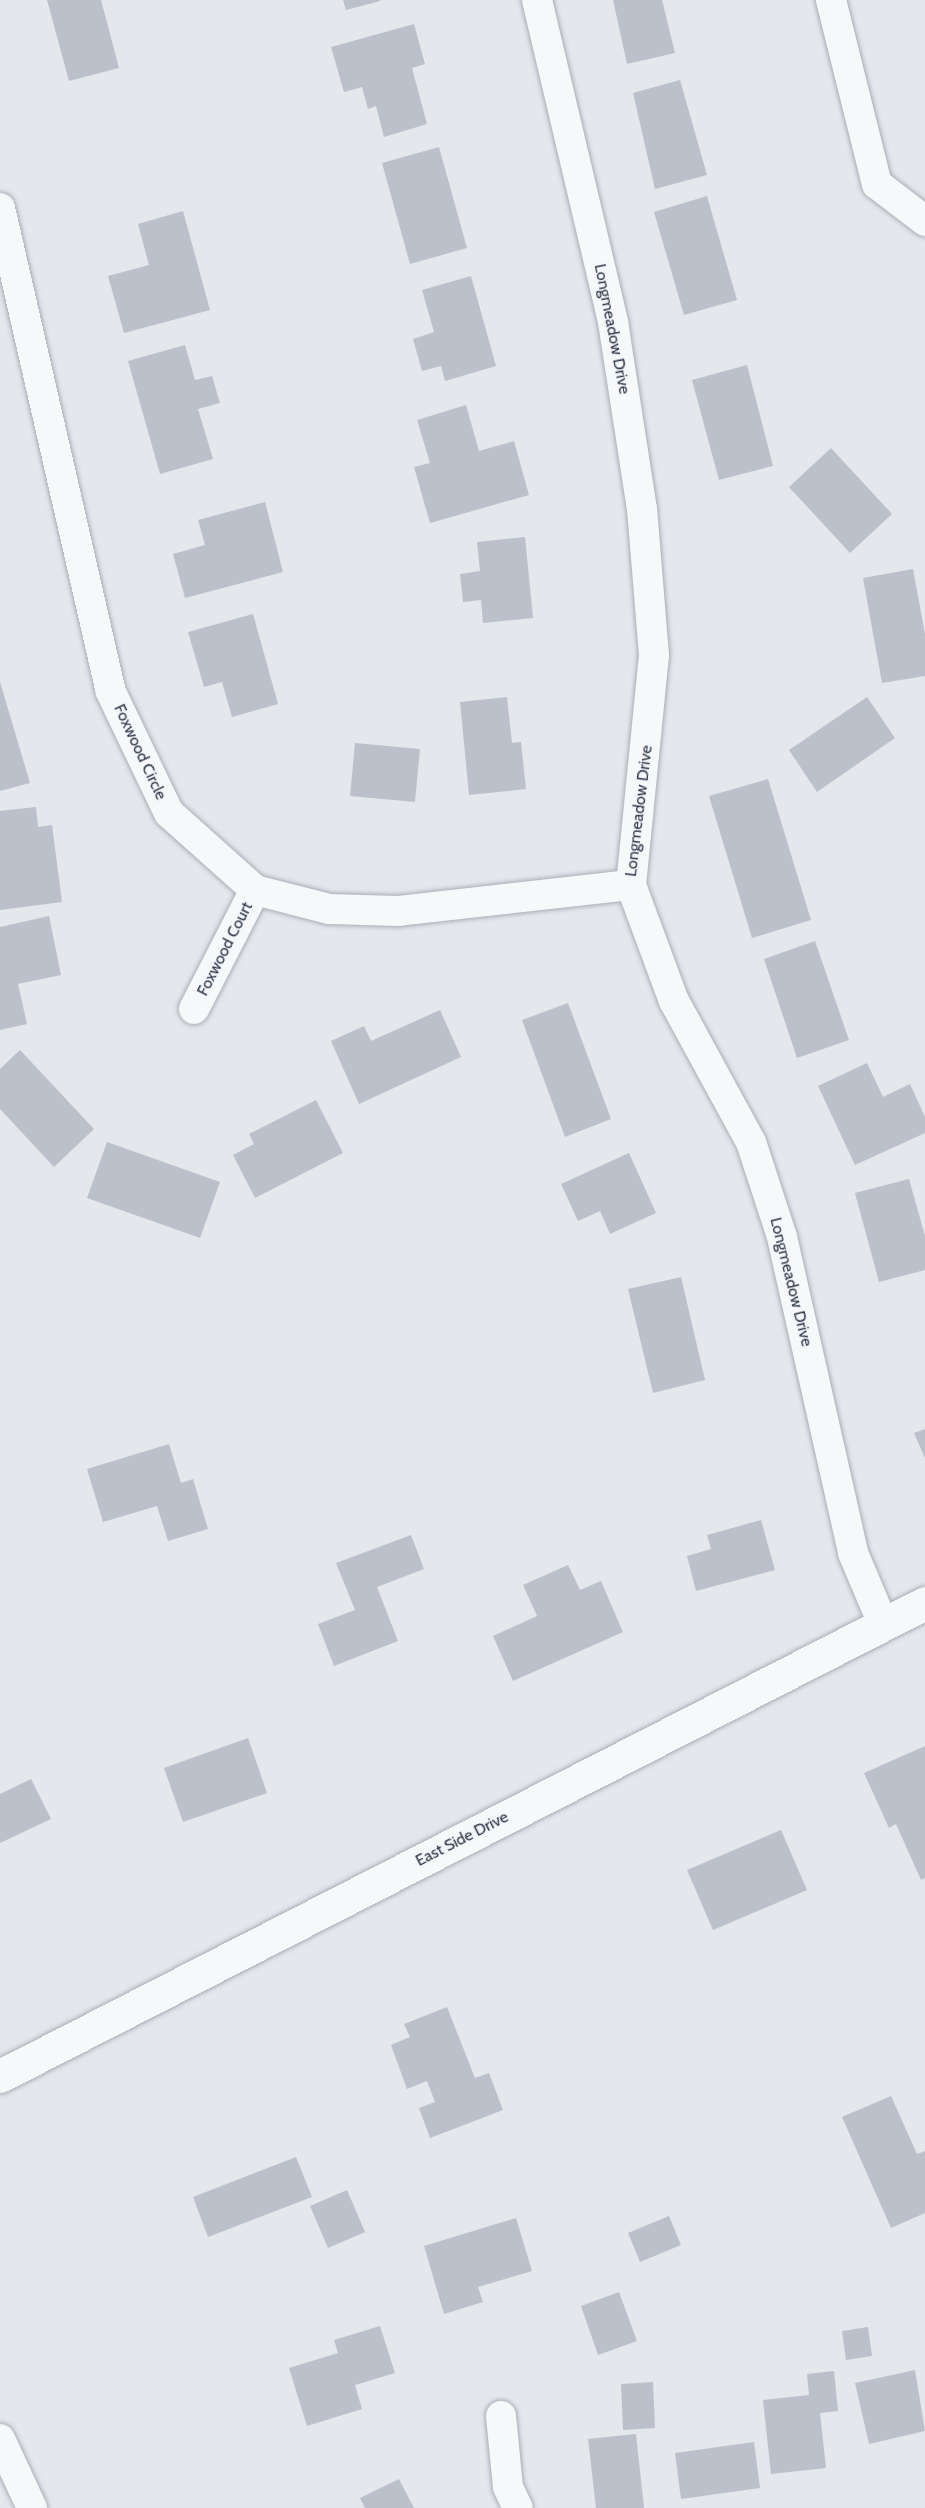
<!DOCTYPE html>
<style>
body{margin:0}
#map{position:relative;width:925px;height:2508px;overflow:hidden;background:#e4e7ec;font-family:Cabin,sans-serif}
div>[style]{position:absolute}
.building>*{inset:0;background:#bbc0ca}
.roads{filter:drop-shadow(0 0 2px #a9aeb7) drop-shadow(0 0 2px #a9aeb7)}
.minor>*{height:30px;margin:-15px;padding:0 15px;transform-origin:15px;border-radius:15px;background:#f7f8fa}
.tertiary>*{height:33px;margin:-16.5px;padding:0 16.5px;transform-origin:16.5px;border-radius:16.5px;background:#f7f8fa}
span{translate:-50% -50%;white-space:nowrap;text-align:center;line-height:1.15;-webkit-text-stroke:4.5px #f4f6f9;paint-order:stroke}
.street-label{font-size:16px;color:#2b3445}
</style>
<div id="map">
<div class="building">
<i style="clip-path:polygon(47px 0,101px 0,119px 68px,69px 81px)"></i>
<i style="clip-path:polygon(343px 0,380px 0,380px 1px,346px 10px)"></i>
<i style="clip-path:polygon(613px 0,662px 0,675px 53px,627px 64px)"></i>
<i style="clip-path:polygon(414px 24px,425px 64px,412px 68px,427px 124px,384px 137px,376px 106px,368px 109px,362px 87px,344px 92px,331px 47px)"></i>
<i style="clip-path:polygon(680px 80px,707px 175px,655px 189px,633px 93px)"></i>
<i style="clip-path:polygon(439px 147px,467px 248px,410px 264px,382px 163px)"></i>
<i style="clip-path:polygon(707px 196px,737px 300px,684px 315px,654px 212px)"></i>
<i style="clip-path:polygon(183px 211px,210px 310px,124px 333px,108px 276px,149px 265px,138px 224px)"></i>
<i style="clip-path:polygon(471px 276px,496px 366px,445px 381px,441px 366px,422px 371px,413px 339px,434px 332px,422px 290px)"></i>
<i style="clip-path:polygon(185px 345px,195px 380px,212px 376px,220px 403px,198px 409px,213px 459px,160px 474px,128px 361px)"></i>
<i style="clip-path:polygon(747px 365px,773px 466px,719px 480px,692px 380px)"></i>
<i style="clip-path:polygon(466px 405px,479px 451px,514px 441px,529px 495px,430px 523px,414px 467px,430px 463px,417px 420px)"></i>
<i style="clip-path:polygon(831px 448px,892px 514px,850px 553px,789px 487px)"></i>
<i style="clip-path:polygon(265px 502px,283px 572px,185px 598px,173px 554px,205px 545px,198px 520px)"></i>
<i style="clip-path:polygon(525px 537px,533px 618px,483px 623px,481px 600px,463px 602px,460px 574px,480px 571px,477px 542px)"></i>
<i style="clip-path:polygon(913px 569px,925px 634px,925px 676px,882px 683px,863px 578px)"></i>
<i style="clip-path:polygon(253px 614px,278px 704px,232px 717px,222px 682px,204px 687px,188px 632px)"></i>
<i style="clip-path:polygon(0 682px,30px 783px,0 791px)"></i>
<i style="clip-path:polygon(507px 697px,512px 743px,521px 742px,526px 789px,469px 795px,460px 702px)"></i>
<i style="clip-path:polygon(867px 697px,895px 738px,817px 792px,789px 750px)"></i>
<i style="clip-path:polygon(355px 743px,420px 749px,415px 802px,350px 796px)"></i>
<i style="clip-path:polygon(768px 779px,811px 920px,752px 938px,709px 796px)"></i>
<i style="clip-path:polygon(36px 807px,38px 827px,52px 825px,62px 902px,0 910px,0 811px)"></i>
<i style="clip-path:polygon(49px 916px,61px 975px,18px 984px,27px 1024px,0 1030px,0 927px)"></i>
<i style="clip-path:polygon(815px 941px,849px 1040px,797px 1058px,764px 959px)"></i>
<i style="clip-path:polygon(568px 1003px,611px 1119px,565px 1137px,522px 1020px)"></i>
<i style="clip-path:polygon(440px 1010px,461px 1057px,359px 1104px,331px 1041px,364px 1026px,371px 1041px)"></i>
<i style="clip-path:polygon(20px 1050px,94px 1129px,54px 1167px,0 1109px,0 1069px)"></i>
<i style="clip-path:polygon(867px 1063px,883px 1097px,910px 1084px,925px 1117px,925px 1133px,855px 1165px,818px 1086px)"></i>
<i style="clip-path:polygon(316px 1100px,343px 1153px,255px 1198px,233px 1155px,254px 1144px,249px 1134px)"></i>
<i style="clip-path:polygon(107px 1142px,220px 1182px,200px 1238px,87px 1198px)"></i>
<i style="clip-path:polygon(629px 1153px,656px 1213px,610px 1234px,600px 1211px,578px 1221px,561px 1184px)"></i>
<i style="clip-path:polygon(909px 1179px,925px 1236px,925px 1270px,879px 1282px,855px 1193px)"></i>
<i style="clip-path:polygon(681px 1277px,705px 1380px,653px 1393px,628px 1289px)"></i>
<i style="clip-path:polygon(925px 1429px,925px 1458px,914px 1433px)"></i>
<i style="clip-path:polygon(169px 1444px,181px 1483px,193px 1479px,208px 1529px,168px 1541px,157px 1506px,103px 1522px,87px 1469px)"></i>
<i style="clip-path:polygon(761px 1520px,775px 1570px,696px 1591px,687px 1556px,711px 1549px,707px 1535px)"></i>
<i style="clip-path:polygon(411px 1535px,424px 1569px,377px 1587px,398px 1641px,334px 1666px,318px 1624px,355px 1610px,336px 1563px)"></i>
<i style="clip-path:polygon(568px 1565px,580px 1590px,601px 1581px,623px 1632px,513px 1681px,493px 1636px,537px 1616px,523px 1585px)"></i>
<i style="clip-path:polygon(248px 1738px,267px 1793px,183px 1822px,164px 1768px)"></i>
<i style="clip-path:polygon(925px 1746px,925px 1878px,921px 1880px,896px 1824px,889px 1828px,864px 1773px)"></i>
<i style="clip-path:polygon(31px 1779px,51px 1819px,0 1843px,0 1794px)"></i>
<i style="clip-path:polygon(781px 1830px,807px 1890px,713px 1930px,687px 1870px)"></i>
<i style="clip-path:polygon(447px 2007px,475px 2078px,489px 2073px,503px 2110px,430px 2138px,419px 2108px,435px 2102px,427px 2081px,407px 2089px,391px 2045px,410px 2037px,404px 2024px)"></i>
<i style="clip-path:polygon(891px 2096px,917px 2154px,925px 2151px,925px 2213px,891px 2228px,842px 2117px)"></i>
<i style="clip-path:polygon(296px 2157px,312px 2197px,208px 2237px,193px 2197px)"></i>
<i style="clip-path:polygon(347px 2190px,365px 2232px,328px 2248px,310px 2206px)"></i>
<i style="clip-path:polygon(669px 2216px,681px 2245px,640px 2262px,628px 2233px)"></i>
<i style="clip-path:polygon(516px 2218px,532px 2271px,478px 2287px,483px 2302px,444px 2314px,424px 2246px)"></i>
<i style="clip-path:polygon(619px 2292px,637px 2341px,598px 2355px,581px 2306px)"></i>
<i style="clip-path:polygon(380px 2326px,395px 2373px,355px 2385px,362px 2409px,307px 2426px,289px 2368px,338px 2353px,334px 2340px)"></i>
<i style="clip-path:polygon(868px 2327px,872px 2356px,846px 2360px,842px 2331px)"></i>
<i style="clip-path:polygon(915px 2370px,925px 2431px,869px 2444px,855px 2383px)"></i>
<i style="clip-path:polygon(834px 2371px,838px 2411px,820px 2413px,826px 2468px,771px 2474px,763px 2400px,809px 2395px,807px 2374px)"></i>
<i style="clip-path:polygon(653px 2382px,655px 2428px,623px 2430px,621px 2384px)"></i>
<i style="clip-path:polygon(636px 2434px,644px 2508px,596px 2508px,588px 2439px)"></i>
<i style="clip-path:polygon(754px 2442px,760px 2488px,681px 2499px,675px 2453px)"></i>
<i style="clip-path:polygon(399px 2479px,414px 2508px,365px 2508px,360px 2498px)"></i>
</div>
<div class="roads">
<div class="minor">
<i style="left:537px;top:0;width:331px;rotate:76.7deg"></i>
<i style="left:613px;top:322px;width:189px;rotate:81.2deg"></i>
<i style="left:642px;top:509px;width:146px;rotate:85.3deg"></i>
<i style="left:654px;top:655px;width:231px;rotate:95.7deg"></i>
<i style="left:631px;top:885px;width:124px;rotate:69.7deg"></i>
<i style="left:674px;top:1001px;width:161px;rotate:61.4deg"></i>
<i style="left:751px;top:1142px;width:100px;rotate:71.9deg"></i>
<i style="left:782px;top:1237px;width:324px;rotate:77.3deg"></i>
<i style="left:853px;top:1553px;width:77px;rotate:67.1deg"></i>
<i style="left:831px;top:0;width:190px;rotate:76deg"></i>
<i style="left:877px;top:184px;width:61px;rotate:37.6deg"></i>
<i style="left:0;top:208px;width:494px;rotate:77.1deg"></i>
<i style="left:110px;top:690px;width:136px;rotate:64.4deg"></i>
<i style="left:169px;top:813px;width:115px;rotate:41.8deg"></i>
<i style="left:255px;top:890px;width:76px;rotate:14.4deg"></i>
<i style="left:329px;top:909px;width:69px;rotate:1.7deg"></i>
<i style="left:398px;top:911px;width:234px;rotate:-6.4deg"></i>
<i style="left:194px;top:1009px;width:134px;rotate:-62.9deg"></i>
<i style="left:501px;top:2416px;width:71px;rotate:84.4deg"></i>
<i style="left:508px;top:2487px;width:23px;rotate:65deg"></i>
<i style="left:0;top:2439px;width:76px;rotate:65.1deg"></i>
</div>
<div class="tertiary">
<i style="left:0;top:2076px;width:1039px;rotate:-27.08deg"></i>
</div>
</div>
<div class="street-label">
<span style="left:612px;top:329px;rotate:79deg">Longmeadow Drive</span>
<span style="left:140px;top:752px;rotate:65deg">Foxwood Circle</span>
<span style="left:639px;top:811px;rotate:-83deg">Longmeadow Drive</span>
<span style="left:225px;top:949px;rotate:-63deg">Foxwood Court</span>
<span style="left:791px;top:1282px;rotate:76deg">Longmeadow Drive</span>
<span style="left:462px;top:1839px;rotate:-27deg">East Side Drive</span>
</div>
</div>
